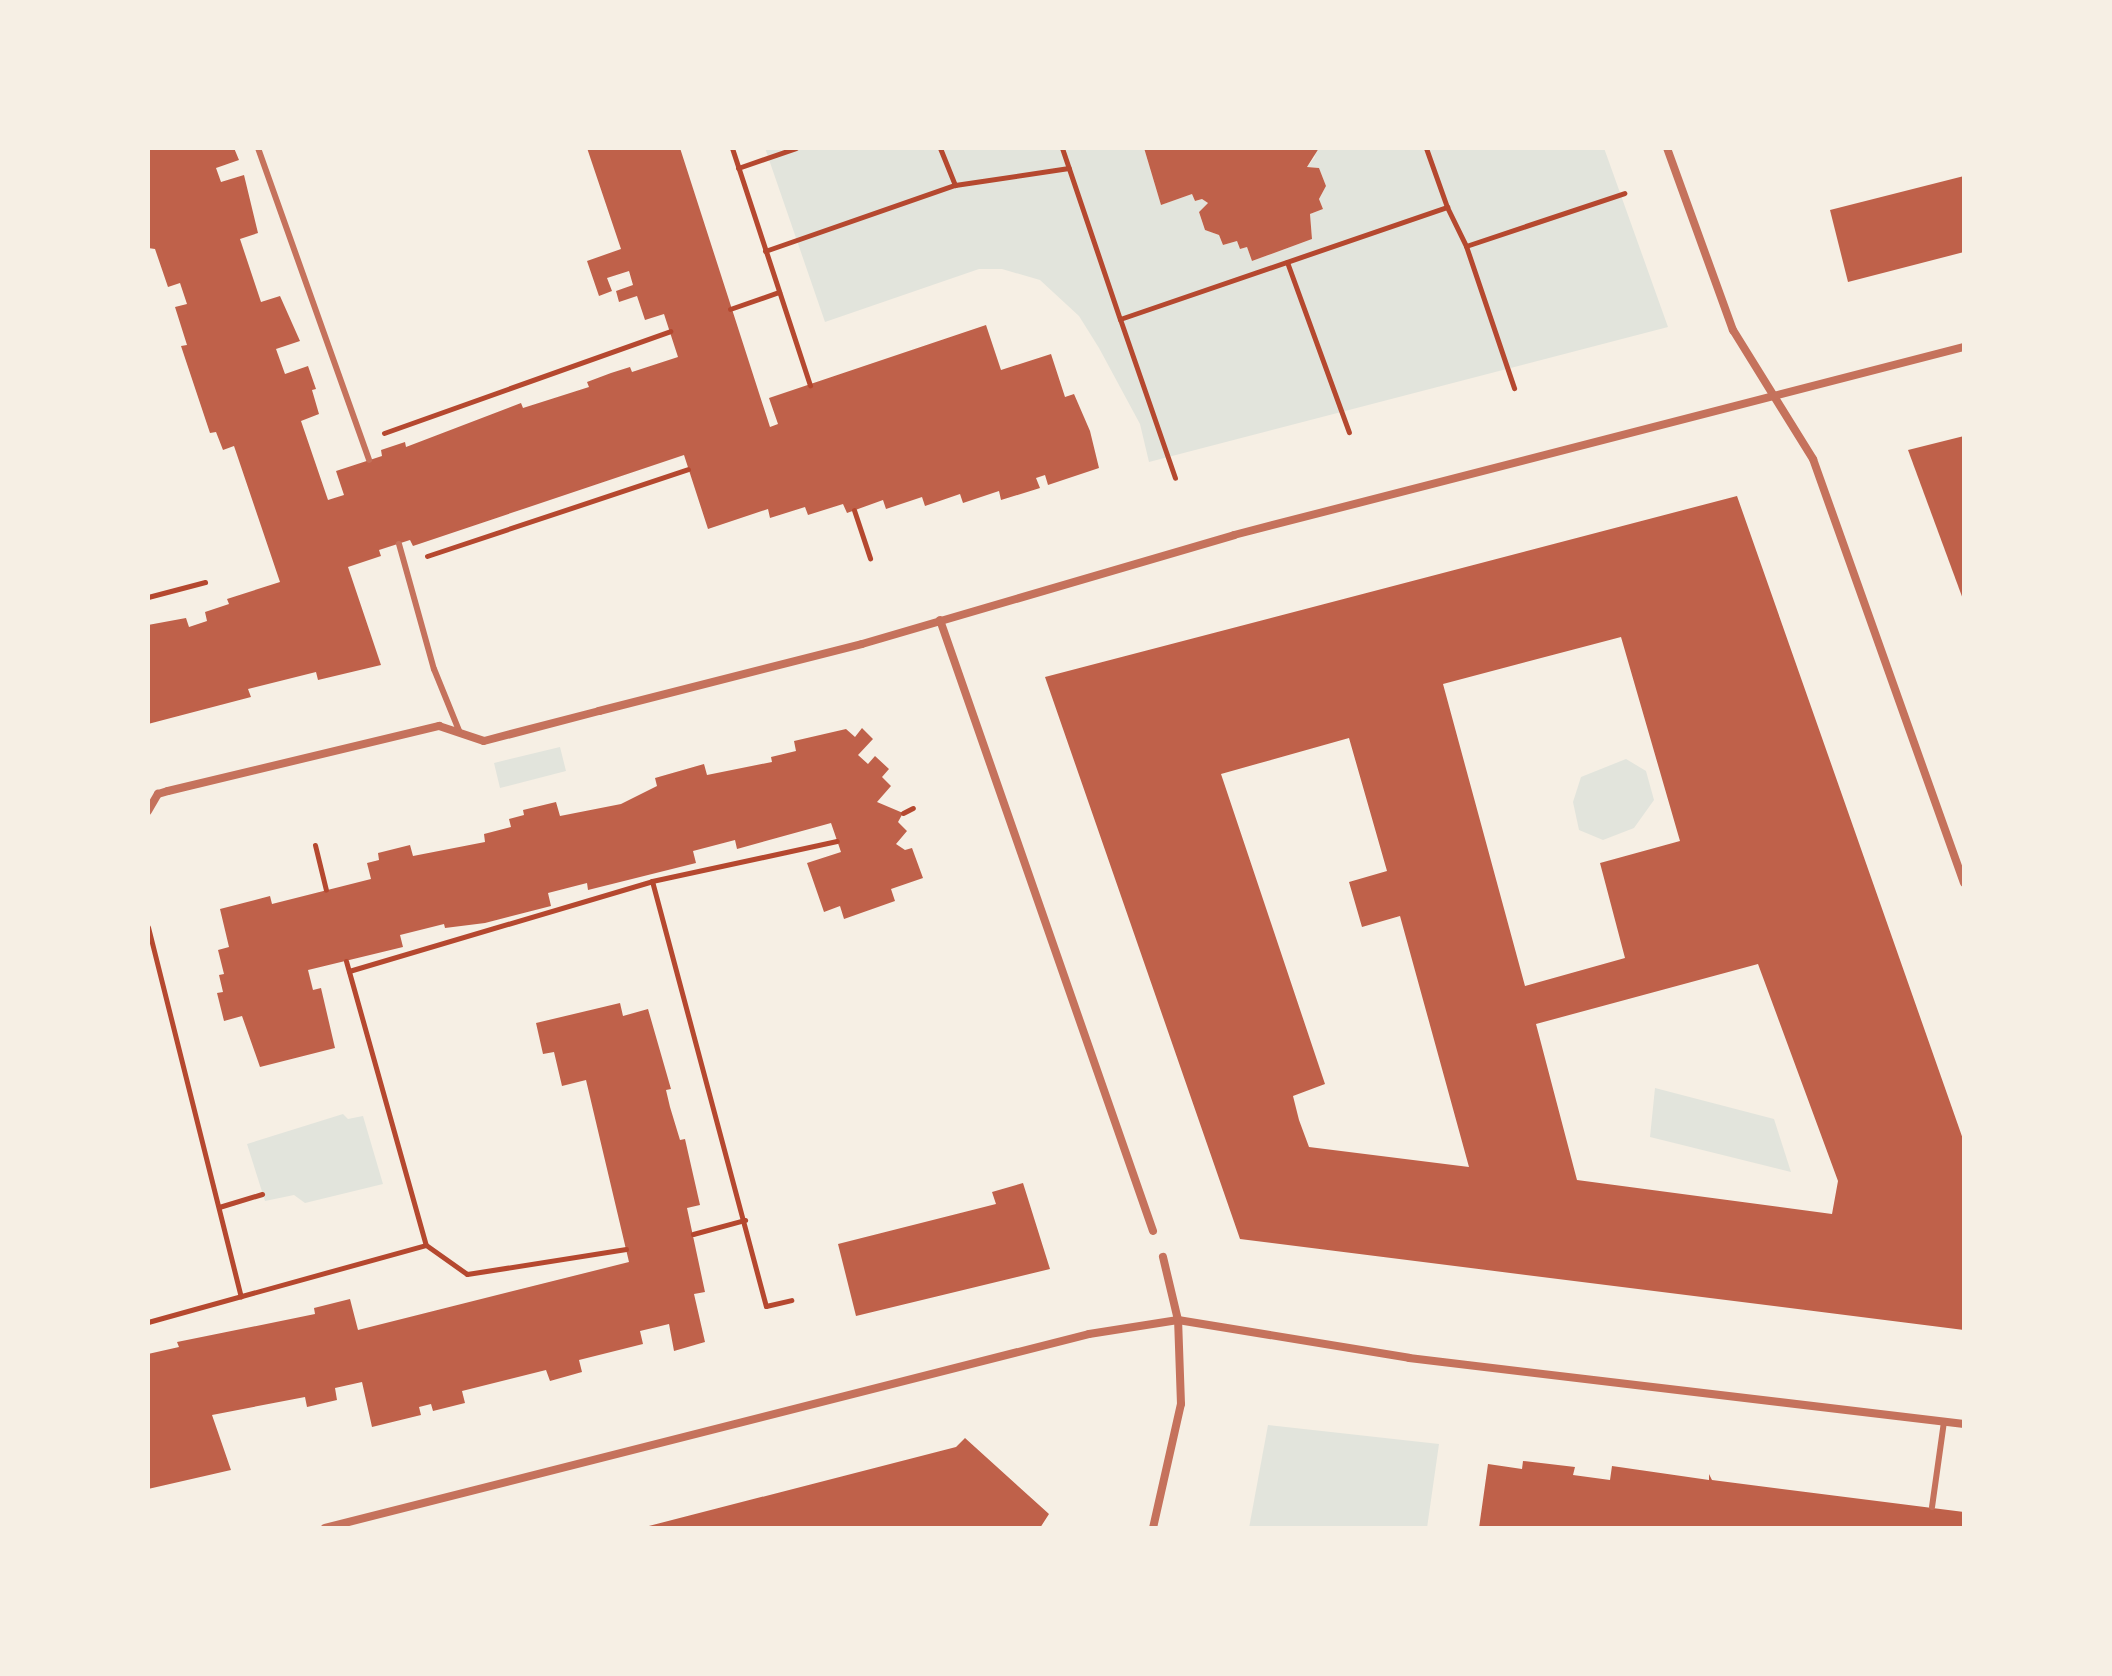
<!DOCTYPE html>
<style>
body{margin:0}
#map{position:relative;width:2112px;height:1676px;overflow:hidden;background:#f6efe4;font-family:"DejaVu Sans",sans-serif}
div>[style]{position:absolute}
.green>*{inset:0;background:#e2e4dc}
.building>*{inset:0;background:#bf614a}
.path>*{height:5px;margin:-2.5px;padding:0 2.5px;transform-origin:2.5px;border-radius:2.5px;background:#b5482f}
.service>*{height:6px;margin:-3px;padding:0 3px;transform-origin:3px;border-radius:3px;background:#c5725c}
.minor>*{height:8px;margin:-4px;padding:0 4px;transform-origin:4px;border-radius:4px;background:#c5725c}
span{translate:-50% -50%;white-space:nowrap;text-align:center;line-height:1.15;-webkit-text-stroke:8px #f6efe4;paint-order:stroke}
.frame{position:absolute;inset:0;border:150px solid #f6efe4;pointer-events:none}
</style>
<div id="map">
<div class="green">
<i style="clip-path:polygon(765px 148px,1144px 148px,1161px 205px,1192px 194px,1195px 201px,1202px 199px,1208px 203px,1199px 212px,1205px 230px,1219px 235px,1223px 245px,1237px 241px,1240px 249px,1247px 247px,1252px 261px,1312px 239px,1310px 214px,1323px 209px,1319px 199px,1326px 186px,1319px 168px,1307px 167px,1315px 157px,1313px 151px,1321px 148px,1604px 148px,1668px 327px,1149px 462px,1140px 424px,1099px 348px,1079px 316px,1040px 280px,1002px 269px,979px 269px,825px 322px)"></i>
<i style="clip-path:polygon(560px 747px,566px 771px,500px 788px,494px 763px)"></i>
<i style="clip-path:polygon(1626px 759px,1646px 771px,1654px 800px,1634px 828px,1603px 840px,1579px 830px,1573px 802px,1581px 777px)"></i>
<i style="clip-path:polygon(1655px 1088px,1774px 1119px,1791px 1172px,1650px 1137px)"></i>
<i style="clip-path:polygon(343px 1114px,348px 1119px,363px 1116px,383px 1184px,305px 1203px,294px 1195px,265px 1201px,247px 1144px)"></i>
<i style="clip-path:polygon(1268px 1425px,1439px 1444px,1427px 1528px,1249px 1528px)"></i>
</div>
<div class="building">
<i style="clip-path:polygon(148px 148px,234px 148px,239px 160px,216px 168px,221px 182px,244px 175px,258px 233px,240px 239px,261px 302px,280px 296px,300px 341px,276px 349px,285px 374px,308px 366px,316px 389px,312px 390px,319px 414px,301px 421px,328px 500px,344px 495px,336px 471px,382px 456px,381px 450px,405px 442px,406px 447px,521px 403px,523px 408px,589px 387px,587px 382px,611px 373px,630px 367px,632px 372px,678px 357px,664px 314px,645px 320px,637px 296px,619px 302px,616px 291px,633px 285px,629px 271px,607px 278px,612px 291px,599px 296px,587px 261px,621px 249px,587px 148px,680px 148px,770px 427px,778px 424px,769px 398px,986px 325px,1001px 370px,1051px 354px,1065px 397px,1074px 394px,1090px 431px,1099px 468px,1048px 485px,1045px 475px,1036px 478px,1040px 488px,1001px 500px,999px 491px,963px 503px,960px 494px,925px 506px,922px 497px,886px 509px,883px 500px,847px 513px,843px 504px,808px 515px,805px 507px,770px 518px,768px 509px,708px 529px,684px 455px,413px 546px,410px 540px,379px 550px,381px 556px,348px 567px,381px 665px,318px 680px,316px 672px,248px 689px,251px 697px,148px 724px,148px 625px,186px 618px,189px 627px,207px 621px,205px 612px,229px 604px,227px 599px,280px 582px,234px 446px,223px 450px,216px 432px,210px 433px,181px 346px,187px 345px,175px 307px,187px 304px,180px 283px,168px 287px,155px 249px,148px 248px)"></i>
<i style="clip-path:polygon(1144px 148px,1319px 148px,1307px 167px,1319px 168px,1326px 186px,1319px 199px,1323px 209px,1310px 214px,1312px 239px,1252px 261px,1247px 247px,1240px 249px,1237px 241px,1223px 245px,1219px 235px,1205px 230px,1199px 212px,1208px 203px,1202px 199px,1195px 201px,1192px 194px,1161px 205px)"></i>
<i style="clip-path:polygon(1964px 176px,1964px 252px,1848px 282px,1830px 210px)"></i>
<i style="clip-path:polygon(1964px 436px,1964px 602px,1908px 450px)"></i>
<i style="clip-path:polygon(evenodd,1737px 496px,1964px 1142px,1964px 1330px,1240px 1239px,1045px 677px,1737px 496px,1621px 637px,1680px 841px,1600px 863px,1625px 958px,1525px 986px,1443px 684px,1621px 637px,1737px 496px,1349px 738px,1387px 871px,1349px 882px,1362px 927px,1400px 916px,1469px 1167px,1309px 1147px,1299px 1120px,1293px 1096px,1325px 1084px,1221px 774px,1349px 738px,1737px 496px,1758px 964px,1838px 1181px,1832px 1214px,1577px 1180px,1536px 1024px,1758px 964px)"></i>
<i style="clip-path:polygon(862px 728px,873px 739px,858px 755px,868px 764px,875px 756px,889px 769px,882px 777px,891px 786px,877px 802px,903px 813px,898px 822px,907px 831px,896px 844px,905px 850px,912px 848px,923px 878px,891px 889px,895px 901px,844px 919px,840px 906px,824px 912px,807px 863px,841px 852px,831px 823px,737px 849px,735px 840px,693px 851px,696px 863px,588px 890px,587px 883px,548px 893px,551px 906px,485px 923px,445px 928px,444px 924px,400px 935px,403px 947px,308px 970px,313px 990px,321px 988px,335px 1048px,260px 1067px,242px 1016px,224px 1021px,217px 993px,223px 992px,219px 975px,224px 974px,218px 950px,229px 947px,220px 909px,270px 896px,272px 904px,371px 879px,367px 863px,379px 860px,378px 853px,410px 845px,413px 856px,485px 842px,484px 834px,511px 827px,509px 819px,524px 815px,523px 810px,556px 802px,560px 816px,621px 804px,657px 786px,655px 778px,704px 764px,707px 775px,772px 762px,771px 757px,796px 751px,794px 741px,846px 729px,855px 737px)"></i>
<i style="clip-path:polygon(620px 1003px,623px 1016px,648px 1009px,671px 1089px,666px 1090px,670px 1107px,680px 1140px,685px 1139px,700px 1205px,687px 1208px,705px 1292px,694px 1294px,705px 1342px,674px 1351px,669px 1324px,640px 1331px,643px 1344px,579px 1360px,582px 1372px,550px 1381px,546px 1370px,462px 1391px,465px 1403px,433px 1411px,431px 1404px,419px 1407px,421px 1415px,372px 1427px,362px 1382px,335px 1388px,337px 1400px,307px 1407px,305px 1397px,212px 1415px,231px 1470px,148px 1489px,148px 1354px,179px 1347px,177px 1342px,315px 1314px,314px 1308px,350px 1299px,358px 1330px,629px 1262px,586px 1080px,562px 1086px,554px 1052px,543px 1054px,536px 1023px)"></i>
<i style="clip-path:polygon(1023px 1183px,1050px 1269px,856px 1316px,838px 1244px,996px 1204px,992px 1192px)"></i>
<i style="clip-path:polygon(965px 1438px,1049px 1514px,1040px 1528px,641px 1528px,956px 1447px)"></i>
<i style="clip-path:polygon(1523px 1461px,1575px 1467px,1573px 1475px,1610px 1480px,1612px 1466px,1709px 1480px,1709px 1474px,1712px 1480px,1964px 1512px,1964px 1528px,1479px 1528px,1488px 1464px,1522px 1469px)"></i>
</div>
<div class="path">
<i style="left:732px;top:148px;width:250px;rotate:71.8deg"></i>
<i style="left:940px;top:148px;width:40px;rotate:68deg"></i>
<i style="left:1062px;top:148px;width:181px;rotate:71.3deg"></i>
<i style="left:1120px;top:319px;width:346px;rotate:-18.9deg"></i>
<i style="left:1447px;top:207px;width:63px;rotate:-109.6deg"></i>
<i style="left:738px;top:168px;width:61px;rotate:-19deg"></i>
<i style="left:1447px;top:207px;width:43px;rotate:64deg"></i>
<i style="left:1466px;top:246px;width:150px;rotate:71.3deg"></i>
<i style="left:1466px;top:246px;width:167px;rotate:-18.5deg"></i>
<i style="left:765px;top:251px;width:201px;rotate:-19.2deg"></i>
<i style="left:955px;top:185px;width:115px;rotate:-8.5deg"></i>
<i style="left:1287px;top:262px;width:181px;rotate:70deg"></i>
<i style="left:730px;top:309px;width:52px;rotate:-19.1deg"></i>
<i style="left:1120px;top:319px;width:168px;rotate:70.9deg"></i>
<i style="left:384px;top:433px;width:304px;rotate:-19.6deg"></i>
<i style="left:854px;top:510px;width:51px;rotate:71.6deg"></i>
<i style="left:427px;top:556px;width:275px;rotate:-18.4deg"></i>
<i style="left:148px;top:597px;width:59px;rotate:-14.7deg"></i>
<i style="left:903px;top:813px;width:11px;rotate:-27deg"></i>
<i style="left:315px;top:845px;width:46px;rotate:76.3deg"></i>
<i style="left:652px;top:881px;width:440px;rotate:75deg"></i>
<i style="left:766px;top:1306px;width:26px;rotate:-13deg"></i>
<i style="left:148px;top:927px;width:381px;rotate:75.9deg"></i>
<i style="left:346px;top:961px;width:295px;rotate:74.3deg"></i>
<i style="left:349px;top:971px;width:316px;rotate:-16.5deg"></i>
<i style="left:652px;top:881px;width:189px;rotate:-12.2deg"></i>
<i style="left:219px;top:1207px;width:45px;rotate:-16.8deg"></i>
<i style="left:693px;top:1234px;width:54px;rotate:-15.1deg"></i>
<i style="left:148px;top:1322px;width:288px;rotate:-15.5deg"></i>
<i style="left:426px;top:1245px;width:50px;rotate:35.3deg"></i>
<i style="left:467px;top:1274px;width:161px;rotate:-8.9deg"></i>
</div>
<div class="service">
<i style="left:258px;top:148px;width:331px;rotate:70.4deg"></i>
<i style="left:399px;top:544px;width:130px;rotate:74.4deg"></i>
<i style="left:434px;top:669px;width:69px;rotate:67.9deg"></i>
<i style="left:1932px;top:1507px;width:86px;rotate:-82deg"></i>
</div>
<div class="minor">
<i style="left:1667px;top:148px;width:194px;rotate:70.1deg"></i>
<i style="left:1733px;top:330px;width:152px;rotate:58.2deg"></i>
<i style="left:1813px;top:459px;width:450px;rotate:70.4deg"></i>
<i style="left:940px;top:620px;width:647px;rotate:70.78deg"></i>
<i style="left:148px;top:811px;width:20px;rotate:-60deg"></i>
<i style="left:158px;top:794px;width:10px;rotate:-17deg"></i>
<i style="left:168px;top:791px;width:279px;rotate:-13.5deg"></i>
<i style="left:439px;top:726px;width:47px;rotate:18.4deg"></i>
<i style="left:484px;top:741px;width:119px;rotate:-14.6deg"></i>
<i style="left:599px;top:711px;width:271px;rotate:-14.3deg"></i>
<i style="left:862px;top:644px;width:388px;rotate:-16.3deg"></i>
<i style="left:1234px;top:535px;width:754px;rotate:-14.44deg"></i>
<i style="left:325px;top:1528px;width:788px;rotate:-14.25deg"></i>
<i style="left:1089px;top:1334px;width:90px;rotate:-8.9deg"></i>
<i style="left:1178px;top:1320px;width:234px;rotate:9.3deg"></i>
<i style="left:1409px;top:1358px;width:559px;rotate:6.78deg"></i>
<i style="left:1153px;top:1528px;width:127px;rotate:-77.3deg"></i>
<i style="left:1181px;top:1404px;width:84px;rotate:-92deg"></i>
<i style="left:1178px;top:1320px;width:65px;rotate:-103.4deg"></i>
</div>
<div class="frame"></div>
</div>
